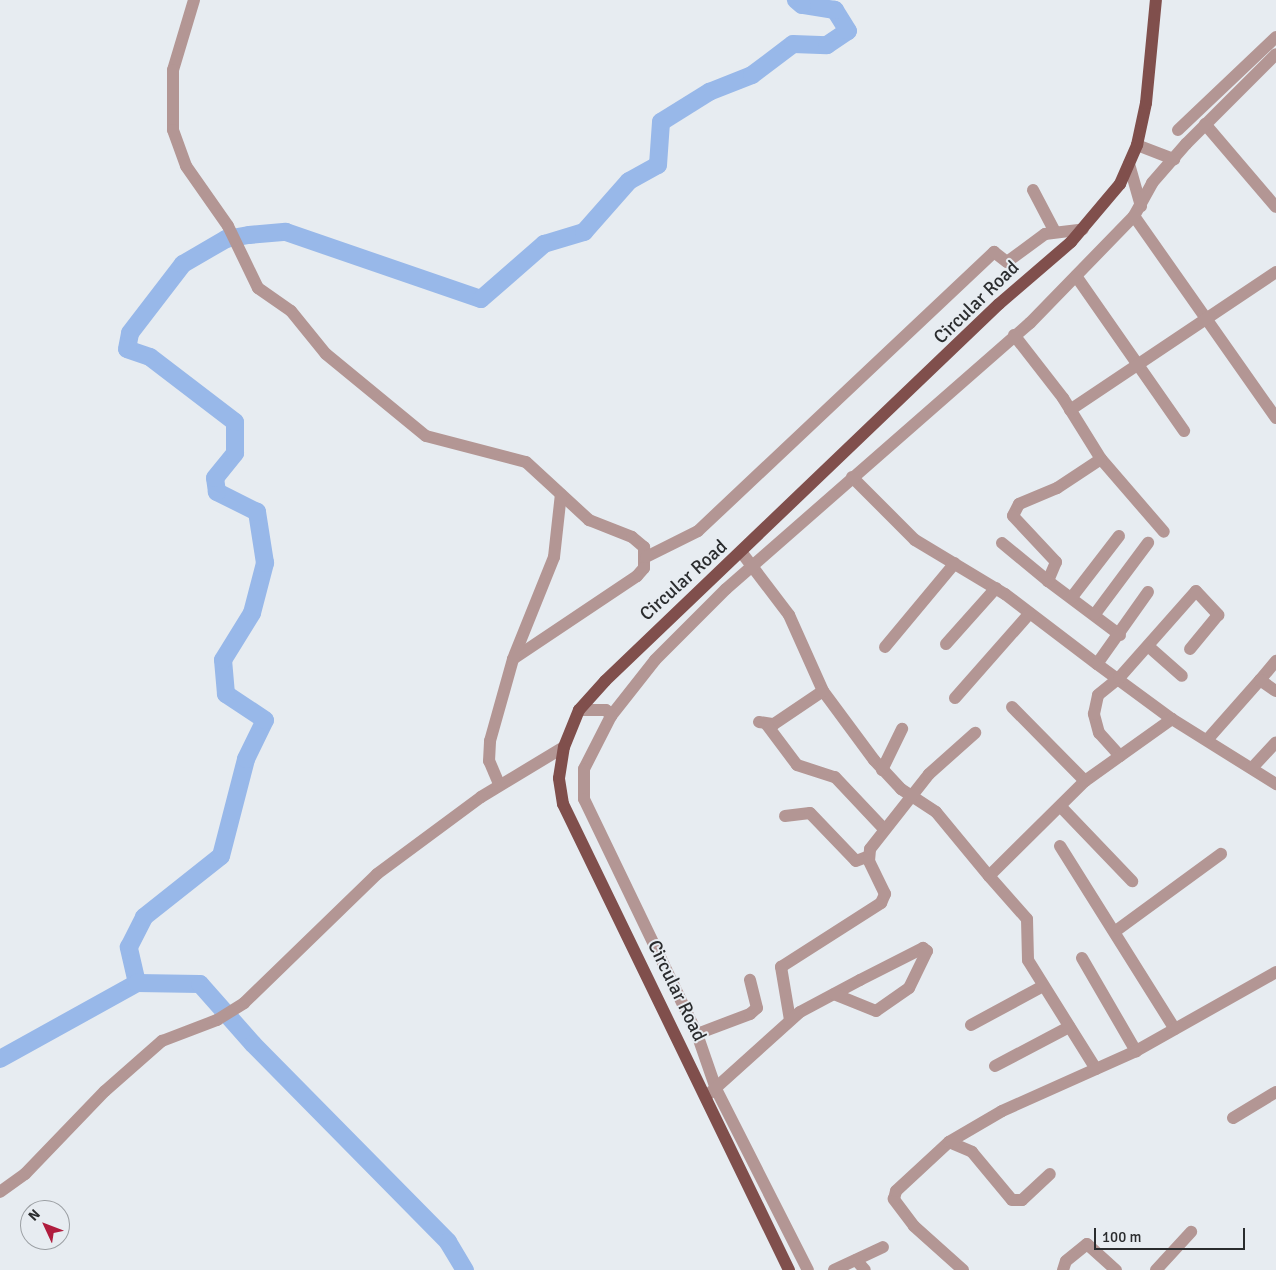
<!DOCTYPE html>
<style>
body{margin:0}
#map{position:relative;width:1276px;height:1270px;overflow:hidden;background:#e7ecf1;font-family:Signika,sans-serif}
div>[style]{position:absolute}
.river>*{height:18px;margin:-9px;padding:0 9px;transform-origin:9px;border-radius:9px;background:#98b8e9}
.minor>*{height:12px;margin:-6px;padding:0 6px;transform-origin:6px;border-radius:6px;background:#b39694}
.major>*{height:12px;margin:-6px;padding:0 6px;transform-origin:6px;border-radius:6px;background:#804f4c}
span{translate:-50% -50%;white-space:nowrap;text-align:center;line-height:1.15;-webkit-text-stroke:4px #e7ecf1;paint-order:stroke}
.street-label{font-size:19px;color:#2a2c2e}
.north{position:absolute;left:20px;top:1200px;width:50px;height:50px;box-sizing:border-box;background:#e7ecf1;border:1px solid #9b9fa3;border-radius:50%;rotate:313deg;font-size:14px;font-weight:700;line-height:20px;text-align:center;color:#2a2c2e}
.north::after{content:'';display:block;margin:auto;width:18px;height:22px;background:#b01d3e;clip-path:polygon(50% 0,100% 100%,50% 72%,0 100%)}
.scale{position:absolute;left:1094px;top:1228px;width:151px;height:22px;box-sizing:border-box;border:2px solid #2a2c2e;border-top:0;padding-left:6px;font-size:15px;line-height:18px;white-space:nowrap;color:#2a2c2e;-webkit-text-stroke:4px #e7ecf1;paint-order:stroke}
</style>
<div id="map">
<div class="river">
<i style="left:137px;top:983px;width:37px;rotate:-103deg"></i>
<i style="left:129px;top:947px;width:34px;rotate:-63deg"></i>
<i style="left:144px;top:917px;width:98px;rotate:-38.4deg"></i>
<i style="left:221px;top:856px;width:100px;rotate:-75.5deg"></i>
<i style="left:246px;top:759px;width:43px;rotate:-64deg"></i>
<i style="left:265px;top:720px;width:47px;rotate:-146.3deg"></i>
<i style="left:226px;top:694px;width:34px;rotate:-95deg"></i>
<i style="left:223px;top:660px;width:55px;rotate:-58.3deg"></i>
<i style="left:252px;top:613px;width:52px;rotate:-75.4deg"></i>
<i style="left:265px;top:563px;width:52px;rotate:-98.9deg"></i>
<i style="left:257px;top:512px;width:45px;rotate:-153.4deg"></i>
<i style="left:217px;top:492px;width:14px;rotate:-98deg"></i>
<i style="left:215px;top:478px;width:32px;rotate:-51deg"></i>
<i style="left:235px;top:453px;width:31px;rotate:-90deg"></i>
<i style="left:235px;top:422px;width:107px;rotate:-142.6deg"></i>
<i style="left:150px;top:357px;width:24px;rotate:-161deg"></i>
<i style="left:127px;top:349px;width:16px;rotate:-79deg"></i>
<i style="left:130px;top:333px;width:87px;rotate:-52.5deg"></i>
<i style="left:183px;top:264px;width:50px;rotate:-30.2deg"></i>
<i style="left:226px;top:239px;width:23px;rotate:-10deg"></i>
<i style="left:249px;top:235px;width:37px;rotate:-5deg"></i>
<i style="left:286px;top:232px;width:206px;rotate:19deg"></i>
<i style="left:481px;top:299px;width:84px;rotate:-41.1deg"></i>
<i style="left:544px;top:244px;width:42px;rotate:-16.7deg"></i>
<i style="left:584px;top:232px;width:68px;rotate:-48.6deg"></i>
<i style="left:629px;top:181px;width:33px;rotate:-29deg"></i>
<i style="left:658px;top:165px;width:43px;rotate:-86deg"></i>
<i style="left:661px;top:122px;width:57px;rotate:-32deg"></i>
<i style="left:709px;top:92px;width:46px;rotate:-21.6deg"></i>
<i style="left:752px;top:75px;width:51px;rotate:-37.1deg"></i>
<i style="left:793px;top:44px;width:34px;rotate:2deg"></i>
<i style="left:827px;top:45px;width:25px;rotate:-34deg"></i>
<i style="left:848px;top:31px;width:25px;rotate:-122deg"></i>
<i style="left:835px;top:10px;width:33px;rotate:-171deg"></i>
<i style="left:802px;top:5px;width:8px;rotate:-140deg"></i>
<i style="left:0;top:1059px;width:157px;rotate:-29deg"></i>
<i style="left:137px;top:983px;width:63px;rotate:0.9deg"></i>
<i style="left:200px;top:984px;width:80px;rotate:48.5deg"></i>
<i style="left:253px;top:1044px;width:278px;rotate:45.4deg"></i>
<i style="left:448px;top:1242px;width:33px;rotate:59deg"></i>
</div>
<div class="minor">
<i style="left:194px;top:0;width:73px;rotate:106.7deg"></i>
<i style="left:173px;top:70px;width:60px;rotate:90deg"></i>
<i style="left:173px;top:130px;width:38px;rotate:70deg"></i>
<i style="left:186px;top:166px;width:73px;rotate:55deg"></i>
<i style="left:228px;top:226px;width:69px;rotate:64.2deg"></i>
<i style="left:258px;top:288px;width:40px;rotate:34.9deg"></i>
<i style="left:291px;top:311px;width:55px;rotate:50.9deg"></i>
<i style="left:326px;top:354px;width:129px;rotate:39.4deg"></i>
<i style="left:426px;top:436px;width:103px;rotate:14.6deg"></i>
<i style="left:526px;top:462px;width:86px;rotate:42.6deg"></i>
<i style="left:589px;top:520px;width:46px;rotate:21.6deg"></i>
<i style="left:632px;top:537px;width:16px;rotate:40deg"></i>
<i style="left:644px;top:547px;width:21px;rotate:90deg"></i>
<i style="left:644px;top:568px;width:11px;rotate:131deg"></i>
<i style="left:637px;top:576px;width:149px;rotate:146.2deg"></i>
<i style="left:1205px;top:124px;width:109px;rotate:49.5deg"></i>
<i style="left:1178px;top:130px;width:135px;rotate:-43.5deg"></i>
<i style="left:1137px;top:145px;width:40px;rotate:21deg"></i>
<i style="left:1129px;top:164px;width:44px;rotate:74.1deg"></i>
<i style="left:1033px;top:190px;width:45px;rotate:62.3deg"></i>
<i style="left:1134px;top:216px;width:247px;rotate:54.9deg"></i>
<i style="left:1076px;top:276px;width:189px;rotate:55.1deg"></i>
<i style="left:1014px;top:335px;width:80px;rotate:52.1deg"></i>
<i style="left:1063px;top:398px;width:72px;rotate:58.1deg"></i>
<i style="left:1101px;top:459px;width:96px;rotate:49.2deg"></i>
<i style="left:1070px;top:410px;width:248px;rotate:-33.8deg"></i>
<i style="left:1101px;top:459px;width:53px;rotate:146.6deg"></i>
<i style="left:1057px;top:488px;width:41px;rotate:157.2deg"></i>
<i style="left:1019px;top:504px;width:13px;rotate:117deg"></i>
<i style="left:1013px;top:516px;width:63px;rotate:46.9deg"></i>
<i style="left:1056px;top:562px;width:21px;rotate:113deg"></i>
<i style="left:1048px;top:581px;width:90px;rotate:36.9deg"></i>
<i style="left:852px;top:477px;width:89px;rotate:45deg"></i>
<i style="left:915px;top:540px;width:105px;rotate:31deg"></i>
<i style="left:1005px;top:594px;width:116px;rotate:37.3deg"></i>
<i style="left:1002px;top:543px;width:60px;rotate:39.6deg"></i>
<i style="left:742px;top:553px;width:78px;rotate:52.8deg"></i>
<i style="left:789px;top:615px;width:83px;rotate:65.9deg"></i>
<i style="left:823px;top:691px;width:86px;rotate:53.5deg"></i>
<i style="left:874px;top:760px;width:40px;rotate:47deg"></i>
<i style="left:901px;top:789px;width:42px;rotate:33.3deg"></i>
<i style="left:936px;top:812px;width:83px;rotate:50.4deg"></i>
<i style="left:646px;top:557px;width:58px;rotate:-26.6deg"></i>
<i style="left:698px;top:531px;width:407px;rotate:-43.3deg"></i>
<i style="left:994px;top:252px;width:16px;rotate:38deg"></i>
<i style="left:1007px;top:262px;width:47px;rotate:-36.4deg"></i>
<i style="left:1045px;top:234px;width:38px;rotate:-7deg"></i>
<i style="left:1148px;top:592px;width:88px;rotate:125.3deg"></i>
<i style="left:1097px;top:664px;width:93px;rotate:36.3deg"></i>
<i style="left:1172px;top:719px;width:123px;rotate:32deg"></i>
<i style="left:1072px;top:597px;width:77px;rotate:-52.4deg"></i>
<i style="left:1095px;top:614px;width:89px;rotate:-53.3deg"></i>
<i style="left:946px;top:644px;width:75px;rotate:-48.2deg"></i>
<i style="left:1148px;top:646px;width:45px;rotate:41.4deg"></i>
<i style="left:885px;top:647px;width:109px;rotate:-50.2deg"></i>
<i style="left:1260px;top:680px;width:25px;rotate:-50deg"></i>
<i style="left:955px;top:698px;width:113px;rotate:-48.6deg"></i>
<i style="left:1012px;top:707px;width:104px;rotate:45.4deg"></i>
<i style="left:579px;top:710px;width:27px"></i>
<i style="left:606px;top:710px;width:8px;rotate:50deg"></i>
<i style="left:611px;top:716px;width:59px;rotate:117deg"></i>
<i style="left:584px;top:769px;width:30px;rotate:90deg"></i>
<i style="left:584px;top:799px;width:261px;rotate:64.3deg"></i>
<i style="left:697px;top:1034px;width:58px;rotate:70.9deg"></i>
<i style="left:716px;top:1089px;width:203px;rotate:63.1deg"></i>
<i style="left:611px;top:716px;width:71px;rotate:-51.8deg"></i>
<i style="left:655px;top:660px;width:100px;rotate:-45deg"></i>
<i style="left:726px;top:589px;width:404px;rotate:-41.2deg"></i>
<i style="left:1030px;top:323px;width:149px;rotate:-45.8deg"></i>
<i style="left:1134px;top:216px;width:38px;rotate:-61deg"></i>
<i style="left:1152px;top:183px;width:52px;rotate:-48.9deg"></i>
<i style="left:1186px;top:144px;width:127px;rotate:-45deg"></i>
<i style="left:759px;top:722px;width:15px;rotate:8deg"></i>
<i style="left:774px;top:724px;width:59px;rotate:-34deg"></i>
<i style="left:767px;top:725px;width:50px;rotate:53.1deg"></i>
<i style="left:797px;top:765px;width:40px;rotate:18deg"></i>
<i style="left:835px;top:777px;width:71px;rotate:46.7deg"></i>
<i style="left:1207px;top:740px;width:80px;rotate:-48.5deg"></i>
<i style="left:1260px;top:680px;width:19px;rotate:35deg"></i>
<i style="left:1120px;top:756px;width:31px;rotate:-132deg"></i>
<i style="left:1099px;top:733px;width:20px;rotate:-105deg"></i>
<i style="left:1094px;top:714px;width:19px;rotate:-78deg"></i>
<i style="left:1098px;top:695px;width:27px;rotate:-39deg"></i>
<i style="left:1119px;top:678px;width:116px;rotate:-48.5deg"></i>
<i style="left:1196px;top:591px;width:33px;rotate:47deg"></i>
<i style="left:1218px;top:615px;width:44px;rotate:129.5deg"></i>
<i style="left:1252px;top:768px;width:35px;rotate:-47deg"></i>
<i style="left:882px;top:770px;width:46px;rotate:-64deg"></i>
<i style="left:499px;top:784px;width:25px;rotate:-113deg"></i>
<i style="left:489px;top:761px;width:20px;rotate:-87deg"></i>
<i style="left:490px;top:741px;width:85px;rotate:-74.3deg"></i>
<i style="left:513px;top:659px;width:110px;rotate:-68.1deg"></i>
<i style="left:554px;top:557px;width:63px;rotate:-83.7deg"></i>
<i style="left:1061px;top:807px;width:103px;rotate:46.2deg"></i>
<i style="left:785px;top:816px;width:25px;rotate:-7deg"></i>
<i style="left:810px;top:813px;width:66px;rotate:46.2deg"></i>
<i style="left:856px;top:861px;width:14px;rotate:-21deg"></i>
<i style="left:1060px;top:846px;width:216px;rotate:57.9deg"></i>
<i style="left:1117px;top:930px;width:129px;rotate:-36.2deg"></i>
<i style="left:1082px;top:958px;width:108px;rotate:59.9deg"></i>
<i style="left:790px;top:1020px;width:54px;rotate:-99.6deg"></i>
<i style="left:781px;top:967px;width:119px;rotate:-32.6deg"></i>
<i style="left:881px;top:903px;width:10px;rotate:-66deg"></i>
<i style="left:885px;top:894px;width:37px;rotate:-116deg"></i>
<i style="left:869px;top:861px;width:12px;rotate:-85deg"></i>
<i style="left:870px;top:849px;width:95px;rotate:-51.8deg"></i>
<i style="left:929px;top:774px;width:62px;rotate:-41.7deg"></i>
<i style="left:971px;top:1025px;width:82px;rotate:-28.4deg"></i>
<i style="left:697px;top:1034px;width:57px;rotate:-20.7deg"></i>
<i style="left:750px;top:1014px;width:9px;rotate:-41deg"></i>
<i style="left:757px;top:1008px;width:29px;rotate:-104deg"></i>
<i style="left:995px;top:1066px;width:84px;rotate:-27.8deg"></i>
<i style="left:1096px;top:1069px;width:128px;rotate:-122deg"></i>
<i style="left:1028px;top:960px;width:41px;rotate:-91.4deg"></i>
<i style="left:1027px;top:919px;width:57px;rotate:-131.5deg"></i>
<i style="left:989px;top:876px;width:135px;rotate:-44.7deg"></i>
<i style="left:1085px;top:781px;width:107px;rotate:-35.5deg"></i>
<i style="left:710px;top:1093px;width:121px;rotate:-42deg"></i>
<i style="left:800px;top:1012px;width:68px;rotate:-28.1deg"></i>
<i style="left:860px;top:980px;width:71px;rotate:-26.9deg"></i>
<i style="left:923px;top:948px;width:5px;rotate:37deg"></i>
<i style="left:927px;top:951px;width:41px;rotate:115.9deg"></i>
<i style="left:909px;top:988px;width:40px;rotate:145.1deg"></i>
<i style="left:876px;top:1011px;width:45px;rotate:-158deg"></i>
<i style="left:1233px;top:1118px;width:50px;rotate:-31.2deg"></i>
<i style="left:949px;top:1142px;width:25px;rotate:23deg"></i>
<i style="left:972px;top:1152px;width:62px;rotate:50.2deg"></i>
<i style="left:1012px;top:1200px;width:10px"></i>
<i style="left:1022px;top:1200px;width:38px;rotate:-43deg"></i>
<i style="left:0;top:1192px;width:31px;rotate:-36deg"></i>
<i style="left:25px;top:1174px;width:115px;rotate:-46.1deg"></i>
<i style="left:105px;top:1091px;width:76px;rotate:-41.3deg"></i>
<i style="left:162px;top:1041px;width:59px;rotate:-20.9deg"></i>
<i style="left:217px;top:1020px;width:32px;rotate:-32deg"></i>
<i style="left:244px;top:1003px;width:185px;rotate:-44.1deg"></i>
<i style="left:377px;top:874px;width:129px;rotate:-36.5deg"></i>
<i style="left:481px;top:797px;width:97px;rotate:-31.1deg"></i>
<i style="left:856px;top:1260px;width:13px;rotate:48deg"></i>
<i style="left:834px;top:1270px;width:54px;rotate:-25.1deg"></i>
<i style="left:963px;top:1270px;width:66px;rotate:-138.1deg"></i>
<i style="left:914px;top:1226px;width:34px;rotate:-127deg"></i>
<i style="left:894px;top:1199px;width:8px;rotate:-76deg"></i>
<i style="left:896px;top:1191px;width:72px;rotate:-42.8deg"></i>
<i style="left:949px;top:1142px;width:61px;rotate:-30.3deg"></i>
<i style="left:1002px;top:1111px;width:147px;rotate:-24.1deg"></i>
<i style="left:1136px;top:1051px;width:161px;rotate:-29.4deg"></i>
<i style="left:1063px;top:1270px;width:9px;rotate:-72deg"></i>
<i style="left:1066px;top:1261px;width:27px;rotate:-39deg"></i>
<i style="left:1087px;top:1244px;width:39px;rotate:42deg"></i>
<i style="left:1156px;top:1270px;width:52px;rotate:-47.4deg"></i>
</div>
<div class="major">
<i style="left:789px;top:1270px;width:518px;rotate:-115.87deg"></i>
<i style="left:563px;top:804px;width:26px;rotate:-99deg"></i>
<i style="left:559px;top:778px;width:31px;rotate:-81deg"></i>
<i style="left:564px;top:747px;width:40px;rotate:-68deg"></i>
<i style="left:579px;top:710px;width:39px;rotate:-48deg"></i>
<i style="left:605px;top:681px;width:545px;rotate:-43.74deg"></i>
<i style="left:999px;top:304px;width:95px;rotate:-40.7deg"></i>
<i style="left:1071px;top:242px;width:76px;rotate:-49.8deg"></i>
<i style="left:1120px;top:184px;width:43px;rotate:-66.4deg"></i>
<i style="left:1137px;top:145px;width:43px;rotate:-77.9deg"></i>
<i style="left:1146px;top:103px;width:103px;rotate:-84.5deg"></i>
</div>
<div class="street-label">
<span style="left:977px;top:303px;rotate:-44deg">Circular Road</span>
<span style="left:684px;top:581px;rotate:-42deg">Circular Road</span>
<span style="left:676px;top:991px;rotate:64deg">Circular Road</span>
</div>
<div class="north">N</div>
<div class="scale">100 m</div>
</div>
